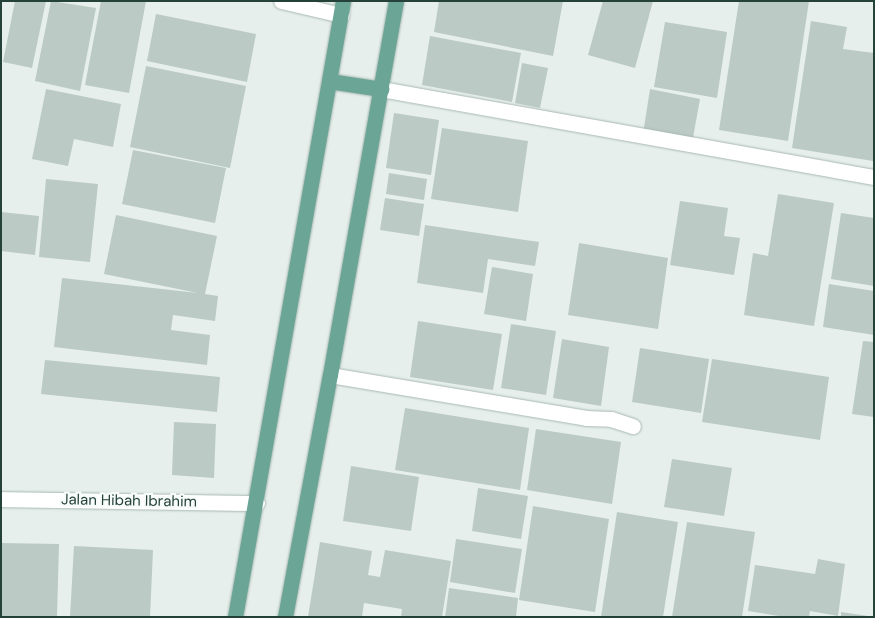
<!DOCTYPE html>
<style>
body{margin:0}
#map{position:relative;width:875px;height:618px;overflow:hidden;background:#e6efeb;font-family:"DM Sans",sans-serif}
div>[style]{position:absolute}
.building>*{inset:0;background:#bbcac4}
.roads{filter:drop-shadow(0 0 1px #a8b8b2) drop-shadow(0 0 1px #a8b8b2)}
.minor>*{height:15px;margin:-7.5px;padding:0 7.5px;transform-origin:7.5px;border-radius:7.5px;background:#fff}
.tertiary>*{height:15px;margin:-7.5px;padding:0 7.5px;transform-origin:7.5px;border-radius:7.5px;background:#fff}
.primary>*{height:15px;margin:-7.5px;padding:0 7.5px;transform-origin:7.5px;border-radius:7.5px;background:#6aa596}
span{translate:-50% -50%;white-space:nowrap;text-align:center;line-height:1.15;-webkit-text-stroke:4.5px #f7fbf9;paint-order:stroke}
.street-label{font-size:15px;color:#24423a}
.frame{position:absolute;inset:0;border:2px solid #24423a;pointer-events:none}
</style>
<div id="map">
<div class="building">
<i style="clip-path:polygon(15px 1px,46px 1px,32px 68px,3px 62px)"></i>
<i style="clip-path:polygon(51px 1px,96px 8px,80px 91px,35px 81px)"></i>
<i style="clip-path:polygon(101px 1px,146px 1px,129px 93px,85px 85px)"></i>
<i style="clip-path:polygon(439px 1px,563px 1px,553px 56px,434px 32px)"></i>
<i style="clip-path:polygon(603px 1px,653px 1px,635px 68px,588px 55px)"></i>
<i style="clip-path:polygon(739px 1px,809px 1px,788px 141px,719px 130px)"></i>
<i style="clip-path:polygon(156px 14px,256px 34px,247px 82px,147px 61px)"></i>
<i style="clip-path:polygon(811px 21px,847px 27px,843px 49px,874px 53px,873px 161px,792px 148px)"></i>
<i style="clip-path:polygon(665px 22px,727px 32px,717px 98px,654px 87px)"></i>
<i style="clip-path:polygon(430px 36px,521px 53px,512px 102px,422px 85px)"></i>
<i style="clip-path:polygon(522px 63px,548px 68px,540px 108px,515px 103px)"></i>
<i style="clip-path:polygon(146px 66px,246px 86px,230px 168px,130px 147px)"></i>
<i style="clip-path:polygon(46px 89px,121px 104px,113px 147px,74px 139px,68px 166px,32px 159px)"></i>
<i style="clip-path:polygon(650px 89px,700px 99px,692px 143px,643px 134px)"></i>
<i style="clip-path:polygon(394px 113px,439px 120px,431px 175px,386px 168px)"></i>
<i style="clip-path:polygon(442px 128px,528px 141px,518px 212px,431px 199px)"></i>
<i style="clip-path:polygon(133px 150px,226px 168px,215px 223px,122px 204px)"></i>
<i style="clip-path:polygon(389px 173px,427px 179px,424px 200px,386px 194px)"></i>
<i style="clip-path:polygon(46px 179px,98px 184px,90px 262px,39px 257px)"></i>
<i style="clip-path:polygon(778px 194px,834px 203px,814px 326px,744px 315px,753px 253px,768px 256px)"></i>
<i style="clip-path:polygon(385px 198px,424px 204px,419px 236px,380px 230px)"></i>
<i style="clip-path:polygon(680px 201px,728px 208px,724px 236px,740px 238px,734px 275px,670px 265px)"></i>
<i style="clip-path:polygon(1px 212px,39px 216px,35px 255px,1px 251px)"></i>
<i style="clip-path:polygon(841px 213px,874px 218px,874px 286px,831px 279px)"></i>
<i style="clip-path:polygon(116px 215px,217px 236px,205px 294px,218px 296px,215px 321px,173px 315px,171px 330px,210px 335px,207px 365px,54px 347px,62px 278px,198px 293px,104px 274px)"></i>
<i style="clip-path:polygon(425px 225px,539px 242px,535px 266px,488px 259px,483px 293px,417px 283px)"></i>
<i style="clip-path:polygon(579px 243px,668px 258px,658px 329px,568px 315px)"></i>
<i style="clip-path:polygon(492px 267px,533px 274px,526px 321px,484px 314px)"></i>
<i style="clip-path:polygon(829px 284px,874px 291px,874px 335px,823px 327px)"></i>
<i style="clip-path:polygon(418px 321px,502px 334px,493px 390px,410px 377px)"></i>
<i style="clip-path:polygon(511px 324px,556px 331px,546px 395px,501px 388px)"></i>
<i style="clip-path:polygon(562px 339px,609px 347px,601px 406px,553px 398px)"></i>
<i style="clip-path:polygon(863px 341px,874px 342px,874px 417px,852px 414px)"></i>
<i style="clip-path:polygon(640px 348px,709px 359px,701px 413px,632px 402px)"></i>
<i style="clip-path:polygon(712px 359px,829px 377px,820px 440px,702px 422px)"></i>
<i style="clip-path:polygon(45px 360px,220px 377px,217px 412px,41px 394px)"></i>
<i style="clip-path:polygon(405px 408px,529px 428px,520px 490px,395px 470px)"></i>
<i style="clip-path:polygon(174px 422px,216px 424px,214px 478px,172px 475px)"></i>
<i style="clip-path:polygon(536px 429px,621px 442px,612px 504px,527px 490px)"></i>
<i style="clip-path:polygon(672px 459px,732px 468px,724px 516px,664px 507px)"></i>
<i style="clip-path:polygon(351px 466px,419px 477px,411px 531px,343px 521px)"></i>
<i style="clip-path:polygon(478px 488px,528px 496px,521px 539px,472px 531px)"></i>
<i style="clip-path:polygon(533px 506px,609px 519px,595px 612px,519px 600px)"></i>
<i style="clip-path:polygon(617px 512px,678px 522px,663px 617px,601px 617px)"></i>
<i style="clip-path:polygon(687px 522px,755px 532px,742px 617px,672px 617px)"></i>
<i style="clip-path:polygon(456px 539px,522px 549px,515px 593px,450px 582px)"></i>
<i style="clip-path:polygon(320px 542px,372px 551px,368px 575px,380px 577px,385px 550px,451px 561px,442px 617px,401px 617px,402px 609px,364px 603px,362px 617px,308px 617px)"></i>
<i style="clip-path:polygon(1px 543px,59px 544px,57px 617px,1px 617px)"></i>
<i style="clip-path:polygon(74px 546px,153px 550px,150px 617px,70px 617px)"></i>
<i style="clip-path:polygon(818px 559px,845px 564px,838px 616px,810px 611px,809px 617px,785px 617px,748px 611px,755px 565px,815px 574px)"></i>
<i style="clip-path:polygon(449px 588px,518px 598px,516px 617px,445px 617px)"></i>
<i style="clip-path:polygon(841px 612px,868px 616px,868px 617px,841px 617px)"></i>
</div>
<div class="roads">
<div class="minor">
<i style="left:281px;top:1px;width:62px;rotate:13.1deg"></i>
<i style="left:381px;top:89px;width:501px;rotate:10.12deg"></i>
<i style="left:330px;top:375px;width:260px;rotate:9.5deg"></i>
<i style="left:586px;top:418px;width:25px;rotate:2deg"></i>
<i style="left:611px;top:419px;width:23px;rotate:18deg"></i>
</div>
<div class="tertiary">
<i style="left:1px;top:499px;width:256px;rotate:0.9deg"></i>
</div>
<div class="primary">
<i style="left:329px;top:81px;width:53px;rotate:8.7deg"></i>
<i style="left:235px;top:617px;width:625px;rotate:-80.06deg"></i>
<i style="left:285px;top:617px;width:246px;rotate:-79.5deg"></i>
<i style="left:330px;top:375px;width:380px;rotate:-80deg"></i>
</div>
</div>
<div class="street-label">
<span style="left:129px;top:501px;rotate:1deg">Jalan Hibah Ibrahim</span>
</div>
<div class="frame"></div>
</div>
